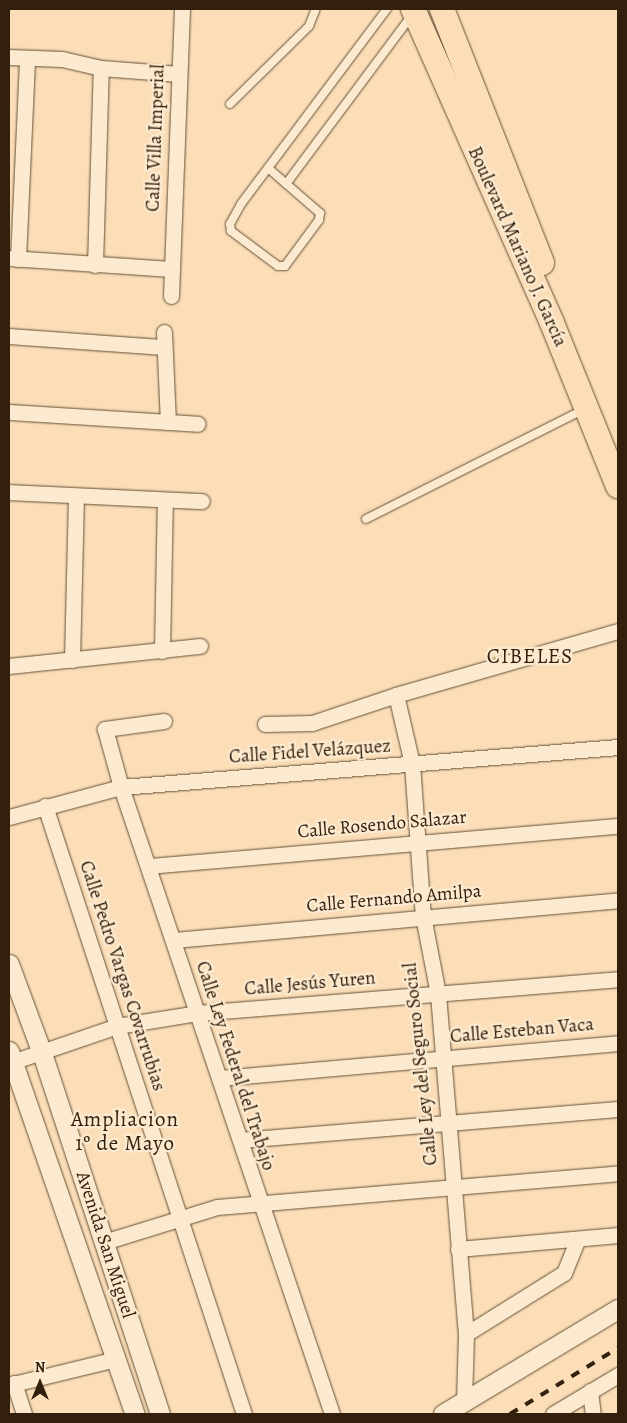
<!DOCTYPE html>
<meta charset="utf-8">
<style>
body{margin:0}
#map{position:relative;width:627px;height:1423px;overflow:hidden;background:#fbdeb7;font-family:Alegreya,serif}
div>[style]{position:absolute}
.roads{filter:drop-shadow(0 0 1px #645037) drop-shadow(0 0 1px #645037)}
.service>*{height:8px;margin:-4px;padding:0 4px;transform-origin:4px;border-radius:4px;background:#fcead0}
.minor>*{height:15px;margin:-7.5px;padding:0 7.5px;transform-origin:7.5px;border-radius:7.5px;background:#fcead0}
.tertiary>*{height:19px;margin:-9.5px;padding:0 9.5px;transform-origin:9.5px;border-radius:9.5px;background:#fcead0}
.primary>*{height:24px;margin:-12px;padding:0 12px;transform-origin:12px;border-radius:12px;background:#fbdeb7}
.rail>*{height:4px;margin-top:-2px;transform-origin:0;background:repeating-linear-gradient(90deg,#32200c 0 9px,transparent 0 18px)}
span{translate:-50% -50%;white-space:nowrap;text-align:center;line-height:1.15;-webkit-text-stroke:4.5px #fcead0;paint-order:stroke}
.street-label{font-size:19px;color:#32200c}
.quarter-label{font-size:21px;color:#32200c;letter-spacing:1px}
.frame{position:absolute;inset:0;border:10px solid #32200c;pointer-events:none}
.north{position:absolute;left:15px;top:1358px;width:50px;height:50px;-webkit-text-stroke:4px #fcead0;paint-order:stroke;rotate:0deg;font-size:14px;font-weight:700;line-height:20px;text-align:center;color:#32200c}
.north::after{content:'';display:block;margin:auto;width:18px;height:22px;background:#32200c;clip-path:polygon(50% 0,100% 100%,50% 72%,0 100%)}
</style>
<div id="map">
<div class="roads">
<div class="service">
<i style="left:230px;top:104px;width:111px;rotate:-44.6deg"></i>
<i style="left:309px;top:26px;width:18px;rotate:-68deg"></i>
<i style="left:268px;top:168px;width:69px;rotate:40.9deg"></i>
<i style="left:320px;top:213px;width:7px;rotate:98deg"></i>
<i style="left:319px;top:220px;width:57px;rotate:126.5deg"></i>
<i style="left:285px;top:266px;width:7px;rotate:180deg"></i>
<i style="left:278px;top:266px;width:59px;rotate:-143.3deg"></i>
<i style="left:231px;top:231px;width:7px;rotate:-98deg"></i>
<i style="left:230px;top:224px;width:23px;rotate:-61deg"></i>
<i style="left:241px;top:204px;width:244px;rotate:-53.2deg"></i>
<i style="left:286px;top:184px;width:211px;rotate:-53.3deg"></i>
<i style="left:366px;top:519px;width:243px;rotate:-26.7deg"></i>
</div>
<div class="minor">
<i style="left:9px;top:57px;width:53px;rotate:2.2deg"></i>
<i style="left:62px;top:59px;width:40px;rotate:13deg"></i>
<i style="left:101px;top:68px;width:78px;rotate:4.4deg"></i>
<i style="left:10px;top:258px;width:161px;rotate:3.9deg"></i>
<i style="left:18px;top:259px;width:201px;rotate:-87.4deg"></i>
<i style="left:95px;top:265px;width:197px;rotate:-88.3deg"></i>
<i style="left:171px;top:296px;width:287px;rotate:-87.8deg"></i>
<i style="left:164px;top:332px;width:90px;rotate:87.5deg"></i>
<i style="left:9px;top:336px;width:155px;rotate:4.1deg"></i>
<i style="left:9px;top:412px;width:189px;rotate:3.6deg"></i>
<i style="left:9px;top:492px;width:193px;rotate:2.7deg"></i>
<i style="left:162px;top:651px;width:150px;rotate:-88.9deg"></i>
<i style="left:72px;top:660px;width:163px;rotate:-88.6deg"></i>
<i style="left:9px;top:666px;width:192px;rotate:-6deg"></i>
<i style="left:396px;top:695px;width:71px;rotate:76.9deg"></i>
<i style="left:412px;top:764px;width:152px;rotate:85.9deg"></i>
<i style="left:423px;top:916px;width:79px;rotate:79.1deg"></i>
<i style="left:438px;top:994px;width:341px;rotate:85.3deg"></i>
<i style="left:466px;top:1334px;width:68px;rotate:91.7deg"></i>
<i style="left:164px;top:721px;width:60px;rotate:172.3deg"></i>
<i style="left:105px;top:729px;width:60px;rotate:74.6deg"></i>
<i style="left:121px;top:787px;width:662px;rotate:71.4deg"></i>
<i style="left:265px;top:724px;width:47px;rotate:-1.2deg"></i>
<i style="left:312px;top:723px;width:89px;rotate:-18.4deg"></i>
<i style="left:396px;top:695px;width:231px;rotate:-16.1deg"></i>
<i style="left:45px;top:806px;width:640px;rotate:71.88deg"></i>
<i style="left:9px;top:817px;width:116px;rotate:-15deg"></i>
<i style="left:121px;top:787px;width:499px;rotate:-4.6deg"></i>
<i style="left:149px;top:866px;width:471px;rotate:-4.9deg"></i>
<i style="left:173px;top:940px;width:447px;rotate:-5.1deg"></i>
<i style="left:9px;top:1063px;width:114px;rotate:-18.9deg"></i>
<i style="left:117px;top:1026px;width:81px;rotate:-9.2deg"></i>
<i style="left:197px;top:1013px;width:422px;rotate:-4.6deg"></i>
<i style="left:220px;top:1078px;width:400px;rotate:-5deg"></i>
<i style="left:240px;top:1140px;width:379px;rotate:-4.7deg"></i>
<i style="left:104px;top:1242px;width:118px;rotate:-17.2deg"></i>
<i style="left:217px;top:1207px;width:402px;rotate:-4.8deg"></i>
<i style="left:458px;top:1249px;width:161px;rotate:-5deg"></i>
<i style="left:466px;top:1334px;width:115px;rotate:-31.9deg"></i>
<i style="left:564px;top:1273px;width:37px;rotate:-68deg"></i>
<i style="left:14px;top:1383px;width:33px;rotate:72deg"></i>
<i style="left:9px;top:1385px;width:110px;rotate:-13.7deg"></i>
<i style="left:590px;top:1391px;width:23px;rotate:83deg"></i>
<i style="left:553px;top:1414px;width:76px;rotate:-31deg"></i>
</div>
<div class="tertiary">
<i style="left:9px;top:964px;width:95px;rotate:69.7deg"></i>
<i style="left:42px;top:1053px;width:380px;rotate:71.9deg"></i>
<i style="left:9px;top:1051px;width:384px;rotate:70.9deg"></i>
<i style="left:443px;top:1414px;width:204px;rotate:-31deg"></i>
</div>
<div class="primary">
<i style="left:413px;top:9px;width:343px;rotate:66.1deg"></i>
<i style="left:552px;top:323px;width:176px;rotate:68deg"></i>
<i style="left:442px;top:9px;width:273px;rotate:68.5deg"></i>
</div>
</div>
<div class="rail">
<i style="left:510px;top:1414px;width:127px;rotate:-31.4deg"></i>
</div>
<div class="street-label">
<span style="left:156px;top:138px;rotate:-88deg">Calle Villa Imperial</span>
<span style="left:517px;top:247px;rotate:66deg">Boulevard Mariano J. García</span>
<span style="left:310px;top:752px;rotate:-4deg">Calle Fidel Velázquez</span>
<span style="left:382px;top:825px;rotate:-5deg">Calle Rosendo Salazar</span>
<span style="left:394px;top:899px;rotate:-5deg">Calle Fernando Amilpa</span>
<span style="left:122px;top:976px;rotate:72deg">Calle Pedro Vargas Covarrubias</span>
<span style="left:310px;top:984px;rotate:-5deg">Calle Jesús Yuren</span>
<span style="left:522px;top:1031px;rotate:-5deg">Calle Esteban Vaca</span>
<span style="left:421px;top:1064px;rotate:-96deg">Calle Ley del Seguro Social</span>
<span style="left:235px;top:1066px;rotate:72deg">Calle Ley Federal del Trabajo</span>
<span style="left:105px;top:1245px;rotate:72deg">Avenida San Miguel</span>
</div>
<div class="quarter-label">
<span style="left:530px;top:656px">CIBELES</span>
<span style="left:125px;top:1131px">Ampliacion<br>1º de Mayo</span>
</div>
<div class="frame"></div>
<div class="north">N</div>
</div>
